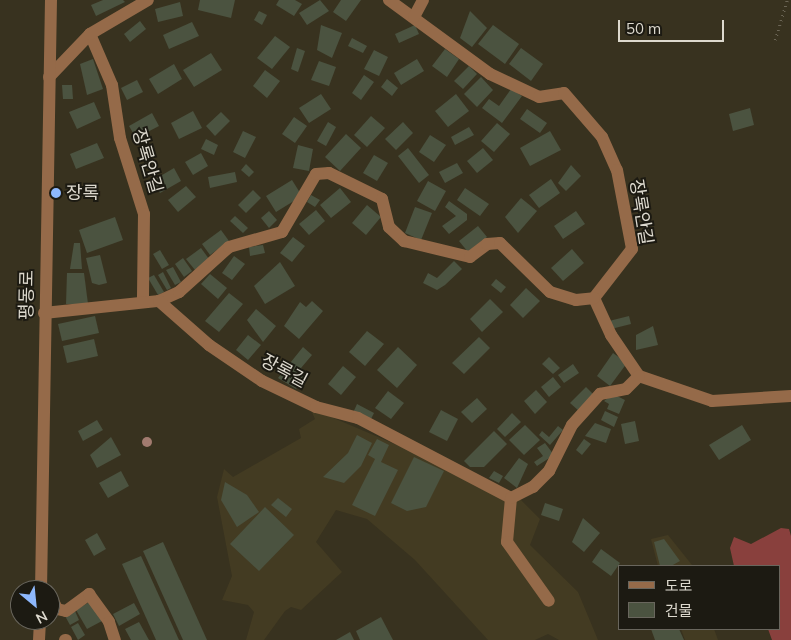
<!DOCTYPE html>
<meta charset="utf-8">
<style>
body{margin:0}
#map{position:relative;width:791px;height:640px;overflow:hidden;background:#38321f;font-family:Mulish,"Noto Sans KR",sans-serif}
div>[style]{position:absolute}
.built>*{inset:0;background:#433b22}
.forest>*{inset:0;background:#89403d}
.building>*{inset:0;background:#4b5340}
.path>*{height:2.5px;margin-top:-1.25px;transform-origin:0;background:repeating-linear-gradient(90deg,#6c6656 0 1px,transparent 0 5px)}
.minor>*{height:12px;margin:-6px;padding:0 6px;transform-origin:6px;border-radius:6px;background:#956a49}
.trees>*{width:10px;height:10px;margin:-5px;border-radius:50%;background:#a27b6f}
.dots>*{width:14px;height:14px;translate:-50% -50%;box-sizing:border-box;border:2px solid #1c1a12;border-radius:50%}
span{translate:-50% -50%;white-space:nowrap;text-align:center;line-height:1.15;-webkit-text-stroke:4px #1c1a12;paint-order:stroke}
.street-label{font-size:18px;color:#ddd9ce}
.poi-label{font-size:18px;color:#ddd9ce}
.left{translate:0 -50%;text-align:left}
.legend{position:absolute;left:618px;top:565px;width:162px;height:65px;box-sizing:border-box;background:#1c1a12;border:1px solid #69665d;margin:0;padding:6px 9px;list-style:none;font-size:15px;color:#ddd9ce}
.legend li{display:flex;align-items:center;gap:10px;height:25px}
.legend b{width:25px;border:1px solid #69665d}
.north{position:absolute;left:10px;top:580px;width:50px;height:50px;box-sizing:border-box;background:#1c1a12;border:1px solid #69665d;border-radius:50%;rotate:152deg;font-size:14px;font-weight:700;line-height:20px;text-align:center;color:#ddd9ce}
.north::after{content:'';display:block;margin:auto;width:18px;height:22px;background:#8eb8fd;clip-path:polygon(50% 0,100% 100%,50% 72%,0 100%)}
.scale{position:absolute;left:618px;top:20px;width:106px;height:22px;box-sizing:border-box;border:2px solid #ddd9ce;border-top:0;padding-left:6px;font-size:15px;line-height:18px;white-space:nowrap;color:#ddd9ce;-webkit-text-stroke:4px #1c1a12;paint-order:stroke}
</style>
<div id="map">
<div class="built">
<i style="clip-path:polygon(310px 408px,444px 465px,503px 500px,521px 500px,540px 519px,530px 545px,578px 592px,598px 640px,559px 640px,548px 634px,535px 640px,488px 640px,415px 560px,367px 519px,336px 510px,316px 542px,342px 572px,301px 610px,291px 607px,285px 611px,264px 640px,246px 640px,254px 612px,248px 605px,222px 600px,232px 576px,217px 497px,224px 469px,233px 477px,301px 438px,299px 429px,315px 419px)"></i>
<i style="clip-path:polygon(668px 535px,692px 565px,692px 566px,658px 566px,651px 539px)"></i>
<i style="clip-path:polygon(681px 629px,714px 629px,718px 640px,685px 640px)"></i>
</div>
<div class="forest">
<i style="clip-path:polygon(781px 528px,789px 529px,791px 536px,791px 640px,772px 640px,768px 629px,780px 629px,780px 566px,734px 566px,730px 548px,734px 537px,751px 544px)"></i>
</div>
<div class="building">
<i style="clip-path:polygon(103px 0,123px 0,125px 2px,96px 16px,91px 5px)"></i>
<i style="clip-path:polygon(200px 0,235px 0,231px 18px,198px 10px)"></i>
<i style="clip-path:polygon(279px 0,295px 0,302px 4px,294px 16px,276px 5px)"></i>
<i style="clip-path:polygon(320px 0,329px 11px,307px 25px,299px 13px)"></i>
<i style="clip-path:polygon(341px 0,361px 0,346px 21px,333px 12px)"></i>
<i style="clip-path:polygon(180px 2px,183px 16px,158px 22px,155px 9px)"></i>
<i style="clip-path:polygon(259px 11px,267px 15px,262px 25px,254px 20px)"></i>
<i style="clip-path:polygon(470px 11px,487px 28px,472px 47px,460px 38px)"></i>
<i style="clip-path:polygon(140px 21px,146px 29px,130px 42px,124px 34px)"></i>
<i style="clip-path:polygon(192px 22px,199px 36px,169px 49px,163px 35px)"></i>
<i style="clip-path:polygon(321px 25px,342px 33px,332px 58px,317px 50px)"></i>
<i style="clip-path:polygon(415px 25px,419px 34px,399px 43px,395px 34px)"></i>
<i style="clip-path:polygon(493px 25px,519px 44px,505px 64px,478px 44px)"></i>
<i style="clip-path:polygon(275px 36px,290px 47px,272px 69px,257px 58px)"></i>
<i style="clip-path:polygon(352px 38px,367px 46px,363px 53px,348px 46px)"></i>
<i style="clip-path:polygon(297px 48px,305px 51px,298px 72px,291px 69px)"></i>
<i style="clip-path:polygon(521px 48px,543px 64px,531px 81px,509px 64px)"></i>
<i style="clip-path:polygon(445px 49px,459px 59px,447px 77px,432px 66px)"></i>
<i style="clip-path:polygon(374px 50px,388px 57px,379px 76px,364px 69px)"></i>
<i style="clip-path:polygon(211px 53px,222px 70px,194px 87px,183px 70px)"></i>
<i style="clip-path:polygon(93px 59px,103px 89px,87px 95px,80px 64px)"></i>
<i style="clip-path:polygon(417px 59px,424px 71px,401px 85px,394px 73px)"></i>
<i style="clip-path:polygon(319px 61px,336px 67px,329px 86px,311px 80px)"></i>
<i style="clip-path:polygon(174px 64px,182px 79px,158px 94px,149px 79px)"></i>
<i style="clip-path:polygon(469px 66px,477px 74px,463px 89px,454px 81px)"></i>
<i style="clip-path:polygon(265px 70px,280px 81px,267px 98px,253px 86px)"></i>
<i style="clip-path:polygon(364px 75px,374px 82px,361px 100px,352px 93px)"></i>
<i style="clip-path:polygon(481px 77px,493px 90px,477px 107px,464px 94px)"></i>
<i style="clip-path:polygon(387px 79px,398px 88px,392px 96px,381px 87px)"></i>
<i style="clip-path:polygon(137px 80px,143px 92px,127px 100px,121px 88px)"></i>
<i style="clip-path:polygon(62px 85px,72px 85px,73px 99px,63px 99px)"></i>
<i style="clip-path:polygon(511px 89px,522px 96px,502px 123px,482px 108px,489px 99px,499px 106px)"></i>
<i style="clip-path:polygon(321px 94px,331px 109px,309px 123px,299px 108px)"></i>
<i style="clip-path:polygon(456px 94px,469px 111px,448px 127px,435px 111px)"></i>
<i style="clip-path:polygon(94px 102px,101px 118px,77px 129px,69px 112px)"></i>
<i style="clip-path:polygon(750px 108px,754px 125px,733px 131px,729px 114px)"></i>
<i style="clip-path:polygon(527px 109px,547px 123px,540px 133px,520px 119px)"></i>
<i style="clip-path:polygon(193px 111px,202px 128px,179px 139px,171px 123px)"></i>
<i style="clip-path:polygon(221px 112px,230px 121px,215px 136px,206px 126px)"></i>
<i style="clip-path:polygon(152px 113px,159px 126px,136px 138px,129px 126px)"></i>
<i style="clip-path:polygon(371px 116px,385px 128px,367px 147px,354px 135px)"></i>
<i style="clip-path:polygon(294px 117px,307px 126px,295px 143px,282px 134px)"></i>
<i style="clip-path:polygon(328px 122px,336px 127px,326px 146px,317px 141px)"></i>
<i style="clip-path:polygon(403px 122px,413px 133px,396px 150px,385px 139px)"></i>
<i style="clip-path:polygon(497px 123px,510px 134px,494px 152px,481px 141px)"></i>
<i style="clip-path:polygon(469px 127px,474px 135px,455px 145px,451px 137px)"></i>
<i style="clip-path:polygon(243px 131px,256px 137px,245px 158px,233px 152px)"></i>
<i style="clip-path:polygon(550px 131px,561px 150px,530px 166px,520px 148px)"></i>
<i style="clip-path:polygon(346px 134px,361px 148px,340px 171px,325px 157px)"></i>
<i style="clip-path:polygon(430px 135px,446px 145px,434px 162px,419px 152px)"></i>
<i style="clip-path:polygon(206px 139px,218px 145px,214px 155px,201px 149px)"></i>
<i style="clip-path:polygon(97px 143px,104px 158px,76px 169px,70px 154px)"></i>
<i style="clip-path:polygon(298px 145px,313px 149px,309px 171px,293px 168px)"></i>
<i style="clip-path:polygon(408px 148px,429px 175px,419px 183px,398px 156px)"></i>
<i style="clip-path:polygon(483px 148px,493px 160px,477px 173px,467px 161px)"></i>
<i style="clip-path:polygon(201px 153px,208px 166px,193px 175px,185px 162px)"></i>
<i style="clip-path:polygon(374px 155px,388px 163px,377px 181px,363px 173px)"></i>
<i style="clip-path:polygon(457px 163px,463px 173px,445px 183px,439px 172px)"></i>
<i style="clip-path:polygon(246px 164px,254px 172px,249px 177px,241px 170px)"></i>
<i style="clip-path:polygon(571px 165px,581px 176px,566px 191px,558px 183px)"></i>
<i style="clip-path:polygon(174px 168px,181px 181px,160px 193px,152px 181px)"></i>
<i style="clip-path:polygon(235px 172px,237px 182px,210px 188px,208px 177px)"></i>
<i style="clip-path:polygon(551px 179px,560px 193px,539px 208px,529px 195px)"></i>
<i style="clip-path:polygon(292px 180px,302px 196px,276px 212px,266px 196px)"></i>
<i style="clip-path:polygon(428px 181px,446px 191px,435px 211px,417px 201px)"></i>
<i style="clip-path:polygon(186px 186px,196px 197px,178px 212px,168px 200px)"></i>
<i style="clip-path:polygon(340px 188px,351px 202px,331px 218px,320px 205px)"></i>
<i style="clip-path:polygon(465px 188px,489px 204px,480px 216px,457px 200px)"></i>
<i style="clip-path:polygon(253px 190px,261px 198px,246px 213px,238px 205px)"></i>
<i style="clip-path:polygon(311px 195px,320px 200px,315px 207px,307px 202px)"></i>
<i style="clip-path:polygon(521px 198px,537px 211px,518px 233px,505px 217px)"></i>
<i style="clip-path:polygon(449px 201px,467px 214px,467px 220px,449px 234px,442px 226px,456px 216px,445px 207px)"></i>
<i style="clip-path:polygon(367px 205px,381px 217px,366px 235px,352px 223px)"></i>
<i style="clip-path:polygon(415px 207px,432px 213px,421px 240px,405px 233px)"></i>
<i style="clip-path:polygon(316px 210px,325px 221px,309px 235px,299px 224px)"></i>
<i style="clip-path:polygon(269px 211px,277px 220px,269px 228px,261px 218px)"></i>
<i style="clip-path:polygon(576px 211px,585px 224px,563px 239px,554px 226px)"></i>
<i style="clip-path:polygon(235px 216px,248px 228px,243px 233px,230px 221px)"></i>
<i style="clip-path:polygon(115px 217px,123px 240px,87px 253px,79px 230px)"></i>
<i style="clip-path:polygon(478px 226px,487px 237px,468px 252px,459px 241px)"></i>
<i style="clip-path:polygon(221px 230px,229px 241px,210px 255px,202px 244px)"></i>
<i style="clip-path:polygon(293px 237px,305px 246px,292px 262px,280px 253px)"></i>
<i style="clip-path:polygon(74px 243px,80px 243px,82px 269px,70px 269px)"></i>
<i style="clip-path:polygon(263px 245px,265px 253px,250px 256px,249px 247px)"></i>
<i style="clip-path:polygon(201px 248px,209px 259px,195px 270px,186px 259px)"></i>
<i style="clip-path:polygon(572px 249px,584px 263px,563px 281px,551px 268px)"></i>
<i style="clip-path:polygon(160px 250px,169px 265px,162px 269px,153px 254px)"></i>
<i style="clip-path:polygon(100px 255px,107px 283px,99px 285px,92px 283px,86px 258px)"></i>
<i style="clip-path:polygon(234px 256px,245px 264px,232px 280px,222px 273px)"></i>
<i style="clip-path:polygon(183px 258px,192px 271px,184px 277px,175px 264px)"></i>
<i style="clip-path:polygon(454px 261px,462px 269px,445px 285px,437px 290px,423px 283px,428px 273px,437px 278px)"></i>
<i style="clip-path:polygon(280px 262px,295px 286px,265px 304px,254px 286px)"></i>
<i style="clip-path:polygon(173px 267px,181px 282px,175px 285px,166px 270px)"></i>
<i style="clip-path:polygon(163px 272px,171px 288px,167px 290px,158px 275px)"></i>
<i style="clip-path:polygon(67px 273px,84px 273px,88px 304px,66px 304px)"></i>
<i style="clip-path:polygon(210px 274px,227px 288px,218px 299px,201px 284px)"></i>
<i style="clip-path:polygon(154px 275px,164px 292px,158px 295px,148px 278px)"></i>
<i style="clip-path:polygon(496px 279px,506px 287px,501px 293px,491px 285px)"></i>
<i style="clip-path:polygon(526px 288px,540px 301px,523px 318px,510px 305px)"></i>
<i style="clip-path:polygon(229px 293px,243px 304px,219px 332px,205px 321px)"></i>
<i style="clip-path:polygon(490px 299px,503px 312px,482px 332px,470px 319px)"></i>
<i style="clip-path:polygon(312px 301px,323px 311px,299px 339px,284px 326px,300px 302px,306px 307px)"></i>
<i style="clip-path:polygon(256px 309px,276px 326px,263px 342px,247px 320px)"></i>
<i style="clip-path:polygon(95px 316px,99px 333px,62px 341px,58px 324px)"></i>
<i style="clip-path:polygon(629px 316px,631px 324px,611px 329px,609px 321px)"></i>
<i style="clip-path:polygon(653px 326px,658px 345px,636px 350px,636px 335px)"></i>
<i style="clip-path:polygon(367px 331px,384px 344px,365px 366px,349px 352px)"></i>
<i style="clip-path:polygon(248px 335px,261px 345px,248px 360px,236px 350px)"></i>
<i style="clip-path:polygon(479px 337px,490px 348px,464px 374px,452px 363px)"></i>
<i style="clip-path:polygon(94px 339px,98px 356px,67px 363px,63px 346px)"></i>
<i style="clip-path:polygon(303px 347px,312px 355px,301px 368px,308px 374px,296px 389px,278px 378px)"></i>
<i style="clip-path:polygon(398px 347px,417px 365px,397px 388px,377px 370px)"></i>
<i style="clip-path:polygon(613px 353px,627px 363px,610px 386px,597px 376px)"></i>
<i style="clip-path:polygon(549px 357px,560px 368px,553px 374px,542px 364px)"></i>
<i style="clip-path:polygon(573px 364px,579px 373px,564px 383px,558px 375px)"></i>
<i style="clip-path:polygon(343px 366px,356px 377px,341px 395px,328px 384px)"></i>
<i style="clip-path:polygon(553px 377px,561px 387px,549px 397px,541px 387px)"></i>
<i style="clip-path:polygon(586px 387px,594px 395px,579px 411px,570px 403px)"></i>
<i style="clip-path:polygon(536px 390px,547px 402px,535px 414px,524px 401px)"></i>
<i style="clip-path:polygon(388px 391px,404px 403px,391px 419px,375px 408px)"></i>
<i style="clip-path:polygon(613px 394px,625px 400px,619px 414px,607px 409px,609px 404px,604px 401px)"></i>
<i style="clip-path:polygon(477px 398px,487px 409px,472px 423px,461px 412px)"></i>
<i style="clip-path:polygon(357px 404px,374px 413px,370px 421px,353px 413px)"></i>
<i style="clip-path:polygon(441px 410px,458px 419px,447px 441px,429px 432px)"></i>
<i style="clip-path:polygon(605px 411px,618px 417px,614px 427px,601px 420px)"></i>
<i style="clip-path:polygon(512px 413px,521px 422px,505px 437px,497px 429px)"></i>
<i style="clip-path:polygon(97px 420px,103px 430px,83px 441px,78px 431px)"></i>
<i style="clip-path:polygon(635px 421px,639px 441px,625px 444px,621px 424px)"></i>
<i style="clip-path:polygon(595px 423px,611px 429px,606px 443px,585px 436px)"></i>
<i style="clip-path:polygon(525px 425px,540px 440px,524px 455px,509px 440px)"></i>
<i style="clip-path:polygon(742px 425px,751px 440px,719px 460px,709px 445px)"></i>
<i style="clip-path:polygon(558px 426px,563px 430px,550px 445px,539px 435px,542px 431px,549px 437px)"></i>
<i style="clip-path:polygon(494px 431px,507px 444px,484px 467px,470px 467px,464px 461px)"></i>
<i style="clip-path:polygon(357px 435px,372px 443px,361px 466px,344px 483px,323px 477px,348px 453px)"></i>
<i style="clip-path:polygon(111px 437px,121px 455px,97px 468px,90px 455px)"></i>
<i style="clip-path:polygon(377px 439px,389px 445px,381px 462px,398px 470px,375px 516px,352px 505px,375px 459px,368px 455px)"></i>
<i style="clip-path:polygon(584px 439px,591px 444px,582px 455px,576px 450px)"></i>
<i style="clip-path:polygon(545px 443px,554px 455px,537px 466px,534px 462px,543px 456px,537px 448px)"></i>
<i style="clip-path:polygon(414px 457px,444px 471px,426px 507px,407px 511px,391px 503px)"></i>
<i style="clip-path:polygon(519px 458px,528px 464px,517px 488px,504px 478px)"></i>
<i style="clip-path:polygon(121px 471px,129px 486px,108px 498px,99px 483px)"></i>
<i style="clip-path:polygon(494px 471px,503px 476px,499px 483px,489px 478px)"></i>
<i style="clip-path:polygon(225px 482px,247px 495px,259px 512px,237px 527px,221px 500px)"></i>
<i style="clip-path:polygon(278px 498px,292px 509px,286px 517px,271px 505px)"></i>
<i style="clip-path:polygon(545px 503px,563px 509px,559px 521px,541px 515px)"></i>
<i style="clip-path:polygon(265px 507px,294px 535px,259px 571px,230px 544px)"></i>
<i style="clip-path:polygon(583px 518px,600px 533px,584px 552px,572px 542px)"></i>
<i style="clip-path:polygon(97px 533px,106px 549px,94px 556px,85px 540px)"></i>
<i style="clip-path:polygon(664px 539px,680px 561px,671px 566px,660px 566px,654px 542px)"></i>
<i style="clip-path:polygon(163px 542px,207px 640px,183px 640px,143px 551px)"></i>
<i style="clip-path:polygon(601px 549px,620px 563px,611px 576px,592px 562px)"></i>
<i style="clip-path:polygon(141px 556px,179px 640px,156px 640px,122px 564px)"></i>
<i style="clip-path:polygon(91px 601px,102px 621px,87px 629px,76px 610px)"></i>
<i style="clip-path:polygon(134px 603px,140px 614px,119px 626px,113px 614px)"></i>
<i style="clip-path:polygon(75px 611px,79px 620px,70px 625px,65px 616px)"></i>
<i style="clip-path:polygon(381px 617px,393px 640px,360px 640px,356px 631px)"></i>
<i style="clip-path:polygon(139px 622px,149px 640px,131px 640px,125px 629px)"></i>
<i style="clip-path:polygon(78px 623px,85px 635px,78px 640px,71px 627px)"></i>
<i style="clip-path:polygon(651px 629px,679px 629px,684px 640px,655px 640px)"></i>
<i style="clip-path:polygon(350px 632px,354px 640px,336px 640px)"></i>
</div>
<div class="path">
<i style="left:775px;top:40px;width:42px;rotate:-73.3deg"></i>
</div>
<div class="minor">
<i style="left:389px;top:0;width:125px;rotate:36.2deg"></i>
<i style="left:490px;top:74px;width:54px;rotate:25.1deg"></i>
<i style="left:539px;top:97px;width:25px;rotate:-9deg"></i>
<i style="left:564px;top:93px;width:58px;rotate:49.2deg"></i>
<i style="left:602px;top:137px;width:36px;rotate:66deg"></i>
<i style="left:617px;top:170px;width:80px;rotate:79.2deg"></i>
<i style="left:632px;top:249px;width:62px;rotate:127.8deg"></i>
<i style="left:594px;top:298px;width:41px;rotate:65.3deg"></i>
<i style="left:611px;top:335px;width:50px;rotate:55.7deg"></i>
<i style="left:639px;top:376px;width:77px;rotate:18.9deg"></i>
<i style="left:712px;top:401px;width:79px;rotate:-3.6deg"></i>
<i style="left:414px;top:17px;width:19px;rotate:-62deg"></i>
<i style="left:90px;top:34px;width:56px;rotate:66.7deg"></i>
<i style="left:112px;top:85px;width:54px;rotate:81.4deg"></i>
<i style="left:120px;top:138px;width:80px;rotate:72.5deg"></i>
<i style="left:144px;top:214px;width:88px;rotate:90.7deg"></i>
<i style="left:49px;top:77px;width:59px;rotate:-46.4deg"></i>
<i style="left:90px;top:34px;width:67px;rotate:-30.4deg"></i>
<i style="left:159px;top:301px;width:22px;rotate:-24deg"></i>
<i style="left:179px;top:292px;width:67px;rotate:-42deg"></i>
<i style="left:229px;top:247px;width:55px;rotate:-15.8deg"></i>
<i style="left:282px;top:232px;width:67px;rotate:-59.6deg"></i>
<i style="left:316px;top:174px;width:13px;rotate:-4deg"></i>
<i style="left:329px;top:173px;width:59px;rotate:26.1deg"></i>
<i style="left:382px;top:199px;width:29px;rotate:76deg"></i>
<i style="left:389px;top:227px;width:21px;rotate:43deg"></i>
<i style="left:404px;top:241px;width:68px;rotate:13.6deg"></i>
<i style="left:470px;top:257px;width:21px;rotate:-37deg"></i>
<i style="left:487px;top:244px;width:13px;rotate:-4deg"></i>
<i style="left:500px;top:243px;width:70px;rotate:44.4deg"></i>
<i style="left:550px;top:292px;width:27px;rotate:17deg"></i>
<i style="left:576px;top:300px;width:18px;rotate:-6deg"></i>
<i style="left:44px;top:313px;width:116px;rotate:-6deg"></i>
<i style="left:159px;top:301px;width:67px;rotate:41.3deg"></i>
<i style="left:209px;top:345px;width:64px;rotate:34.2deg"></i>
<i style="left:262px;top:381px;width:60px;rotate:25.7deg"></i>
<i style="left:316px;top:407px;width:43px;rotate:14.7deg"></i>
<i style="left:358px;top:418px;width:173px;rotate:27.6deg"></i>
<i style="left:511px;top:498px;width:44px;rotate:95.2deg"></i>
<i style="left:507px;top:542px;width:72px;rotate:54.6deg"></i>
<i style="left:511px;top:498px;width:25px;rotate:-27deg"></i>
<i style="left:533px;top:487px;width:23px;rotate:-45deg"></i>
<i style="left:549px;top:471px;width:51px;rotate:-63.4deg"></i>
<i style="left:572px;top:425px;width:42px;rotate:-47.9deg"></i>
<i style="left:600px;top:394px;width:26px;rotate:-11deg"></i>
<i style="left:626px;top:389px;width:18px;rotate:-45deg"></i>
<i style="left:41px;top:590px;width:590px;rotate:-89.03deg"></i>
<i style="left:50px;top:595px;width:16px;rotate:63deg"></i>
<i style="left:57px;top:609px;width:9px;rotate:13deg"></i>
<i style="left:66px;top:611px;width:29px;rotate:-36deg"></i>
<i style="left:89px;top:594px;width:34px;rotate:54deg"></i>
<i style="left:109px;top:622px;width:19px;rotate:72deg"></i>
<i style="left:39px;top:640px;width:20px;rotate:-87deg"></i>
<i style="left:65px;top:640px;width:1px"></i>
</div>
<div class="trees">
<i style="left:147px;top:442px"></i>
</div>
<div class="dots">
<i style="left:56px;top:193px;background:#8eb8fd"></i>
</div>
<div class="street-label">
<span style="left:147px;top:161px;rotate:74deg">장록안길</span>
<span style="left:641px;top:212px;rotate:81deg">장록안길</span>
<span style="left:27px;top:295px;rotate:-89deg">평동로</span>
<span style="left:284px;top:371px;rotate:28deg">장록길</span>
</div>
<div class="poi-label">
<span class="left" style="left:66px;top:193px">장록</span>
</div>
<ul class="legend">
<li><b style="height:6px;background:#956a49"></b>도로</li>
<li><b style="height:14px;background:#4b5340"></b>건물</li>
</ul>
<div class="north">N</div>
<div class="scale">50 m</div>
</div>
